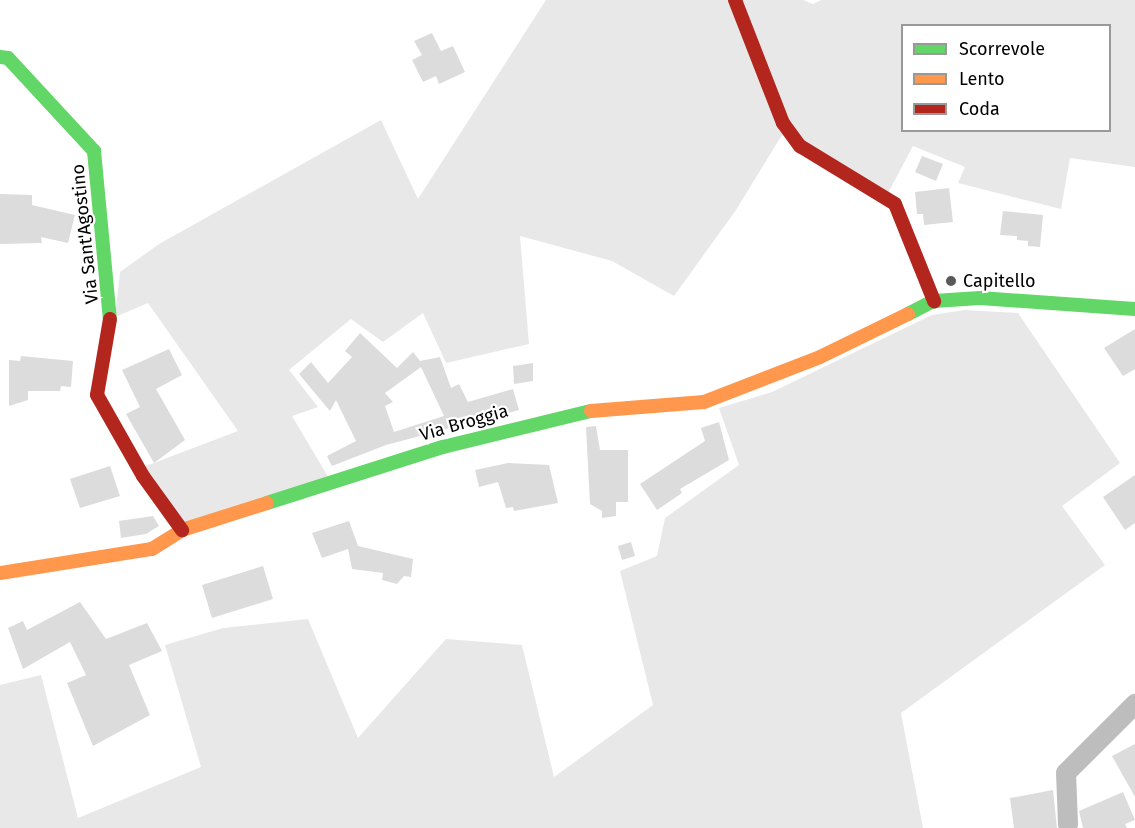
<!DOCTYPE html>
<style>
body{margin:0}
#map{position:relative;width:1135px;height:828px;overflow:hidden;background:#fff;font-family:"Fira Sans",sans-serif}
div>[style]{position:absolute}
.green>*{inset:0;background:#e8e8e8}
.building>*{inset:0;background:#dcdcdc}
.street>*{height:20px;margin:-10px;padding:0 10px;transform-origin:10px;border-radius:10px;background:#bdbdbd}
.fast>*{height:14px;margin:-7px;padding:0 7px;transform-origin:7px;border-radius:7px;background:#63d668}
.slow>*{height:14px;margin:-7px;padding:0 7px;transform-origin:7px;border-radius:7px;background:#ff974d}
.jam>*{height:14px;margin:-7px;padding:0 7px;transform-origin:7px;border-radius:7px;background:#b3261e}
.dots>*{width:16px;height:16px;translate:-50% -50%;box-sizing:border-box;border:3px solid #fff;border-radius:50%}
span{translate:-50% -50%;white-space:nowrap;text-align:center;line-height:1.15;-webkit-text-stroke:4.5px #fff;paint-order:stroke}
.street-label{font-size:18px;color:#000}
.poi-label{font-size:18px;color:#000}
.left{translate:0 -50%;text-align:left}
.legend{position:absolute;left:901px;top:24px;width:210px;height:108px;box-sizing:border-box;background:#fff;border:2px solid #999;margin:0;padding:8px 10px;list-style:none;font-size:18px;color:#000}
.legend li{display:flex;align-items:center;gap:12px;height:30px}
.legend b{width:30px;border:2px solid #999}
</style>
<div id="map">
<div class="green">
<i style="clip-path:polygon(evenodd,546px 0,803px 0,813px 4px,821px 0,1135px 0,1135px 167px,1070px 158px,1061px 209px,958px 183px,965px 167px,913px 146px,887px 195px,782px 135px,736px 210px,674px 296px,612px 261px,520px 236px,529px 344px,446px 363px,423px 313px,383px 342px,351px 319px,289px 370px,318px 407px,292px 416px,330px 480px,179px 532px,138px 469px,238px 431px,148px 303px,115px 317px,120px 272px,159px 244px,381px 120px,418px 199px,546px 0,902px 26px,1110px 26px,1110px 130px,902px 130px,902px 26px)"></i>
<i style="clip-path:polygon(964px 310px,1018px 313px,1120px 463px,1062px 506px,1105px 565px,901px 713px,923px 828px,0 828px,0 685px,41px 675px,78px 818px,201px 767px,165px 645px,223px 628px,308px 619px,358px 738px,446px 639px,522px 645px,554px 777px,653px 705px,620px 571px,657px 556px,665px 518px,739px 465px,719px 408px,772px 392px,932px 315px)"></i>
</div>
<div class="building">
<i style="clip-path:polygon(432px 33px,441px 51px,453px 46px,465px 72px,439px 84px,436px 76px,423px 82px,412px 60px,422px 55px,414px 41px)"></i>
<i style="clip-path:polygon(922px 156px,943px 164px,936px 181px,915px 172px)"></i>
<i style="clip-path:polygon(949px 188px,953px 222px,924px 225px,923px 214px,917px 214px,915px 192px)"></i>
<i style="clip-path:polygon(0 194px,32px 195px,32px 205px,75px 215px,68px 243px,41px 237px,42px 243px,0 244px)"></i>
<i style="clip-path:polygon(1003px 211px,1043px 215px,1040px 247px,1028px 246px,1028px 241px,1017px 240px,1017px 236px,1000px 235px)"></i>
<i style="clip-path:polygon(1135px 329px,1135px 369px,1123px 376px,1104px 348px)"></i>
<i style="clip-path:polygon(evenodd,360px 333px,397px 368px,413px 352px,420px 361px,440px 357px,451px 388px,459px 384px,468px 402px,513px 389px,519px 410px,386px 445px,332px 466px,327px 456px,356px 441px,336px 400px,330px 411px,299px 374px,311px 362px,328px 383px,352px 357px,345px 351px,360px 333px,421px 367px,444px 416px,394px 432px,385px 406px,393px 402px,385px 393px,421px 367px)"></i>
<i style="clip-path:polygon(169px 349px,182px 375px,156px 389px,185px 440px,154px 463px,126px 414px,140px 407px,122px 370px)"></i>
<i style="clip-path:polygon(21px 356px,73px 361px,71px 387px,61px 386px,60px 391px,28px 391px,28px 400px,9px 406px,9px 360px,20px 361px)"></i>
<i style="clip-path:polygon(533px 363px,533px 381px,514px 384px,513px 366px)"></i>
<i style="clip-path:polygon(719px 422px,729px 460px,680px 489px,682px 493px,657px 510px,640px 484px,705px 441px,701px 428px)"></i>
<i style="clip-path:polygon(596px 426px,600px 450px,628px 450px,628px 502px,616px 502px,616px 516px,602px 518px,602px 511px,590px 504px,586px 427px)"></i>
<i style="clip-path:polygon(508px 463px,549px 465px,558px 503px,514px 511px,513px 507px,506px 508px,498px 482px,479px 487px,475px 470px)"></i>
<i style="clip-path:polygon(110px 466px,120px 496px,80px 508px,70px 479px)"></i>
<i style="clip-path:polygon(1135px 475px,1135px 523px,1125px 530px,1103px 497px)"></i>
<i style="clip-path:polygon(153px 516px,159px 526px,146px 534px,121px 538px,119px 521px)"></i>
<i style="clip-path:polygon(349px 521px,358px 546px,413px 559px,411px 577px,404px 576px,397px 584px,382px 580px,383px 573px,352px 569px,348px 549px,322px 558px,312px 533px)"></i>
<i style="clip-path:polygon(631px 542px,635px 556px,622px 560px,618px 546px)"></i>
<i style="clip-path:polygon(263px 566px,273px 599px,212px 618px,202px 585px)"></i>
<i style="clip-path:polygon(80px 602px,106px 639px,147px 623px,162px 651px,129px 665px,150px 715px,93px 746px,67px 683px,86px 675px,70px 642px,23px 669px,8px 628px,23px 621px,27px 630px)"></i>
<i style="clip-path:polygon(1135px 744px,1135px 797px,1112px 756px)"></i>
<i style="clip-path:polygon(1053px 790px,1057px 828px,1014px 828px,1010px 798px)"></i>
<i style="clip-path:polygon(1123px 792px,1135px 820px,1125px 824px,1127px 828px,1083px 828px,1079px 811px)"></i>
</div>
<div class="street">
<i style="left:1068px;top:824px;width:51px;rotate:-92.2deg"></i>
<i style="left:1066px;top:773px;width:98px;rotate:-45deg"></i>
</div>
<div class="fast">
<i style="left:0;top:57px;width:8px;rotate:7deg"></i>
<i style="left:8px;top:58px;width:127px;rotate:47.2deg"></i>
<i style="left:94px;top:151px;width:169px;rotate:84.6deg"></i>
<i style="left:908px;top:314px;width:29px;rotate:-27deg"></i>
<i style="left:934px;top:301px;width:46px;rotate:-3.7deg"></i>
<i style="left:980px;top:298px;width:155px;rotate:4.1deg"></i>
<i style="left:267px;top:503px;width:185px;rotate:-17.7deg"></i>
<i style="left:443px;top:447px;width:152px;rotate:-13.7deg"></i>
</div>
<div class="slow">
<i style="left:591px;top:411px;width:113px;rotate:-4.6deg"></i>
<i style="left:704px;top:402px;width:124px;rotate:-21.2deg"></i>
<i style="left:820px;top:357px;width:98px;rotate:-26deg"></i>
<i style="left:0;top:573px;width:154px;rotate:-9deg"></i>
<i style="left:152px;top:549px;width:36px;rotate:-32deg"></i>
<i style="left:182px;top:530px;width:89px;rotate:-17.6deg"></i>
</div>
<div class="jam">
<i style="left:735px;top:0;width:132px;rotate:68.7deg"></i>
<i style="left:783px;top:123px;width:29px;rotate:54deg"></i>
<i style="left:800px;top:146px;width:111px;rotate:31.4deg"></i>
<i style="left:895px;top:204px;width:105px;rotate:68.1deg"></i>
<i style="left:110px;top:319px;width:77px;rotate:99.7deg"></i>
<i style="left:97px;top:395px;width:93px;rotate:60.4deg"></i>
<i style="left:143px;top:476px;width:67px;rotate:54.2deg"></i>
</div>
<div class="dots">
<i style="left:951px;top:281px;background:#595959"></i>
</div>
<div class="street-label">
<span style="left:85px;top:234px;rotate:-96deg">Via Sant'Agostino</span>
<span style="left:464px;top:423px;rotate:-16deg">Via Broggia</span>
</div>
<div class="poi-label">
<span class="left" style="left:963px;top:281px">Capitello</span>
</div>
<ul class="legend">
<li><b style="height:8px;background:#63d668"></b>Scorrevole</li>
<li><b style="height:8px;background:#ff974d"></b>Lento</li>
<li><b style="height:8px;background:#b3261e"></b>Coda</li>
</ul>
</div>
